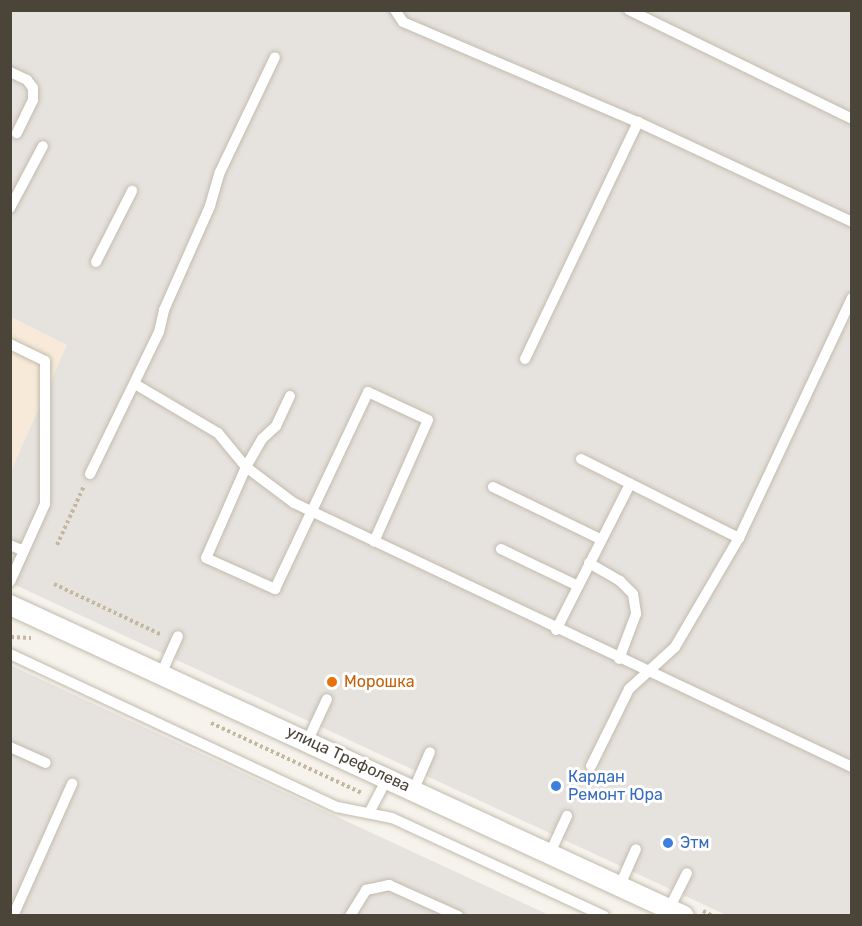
<!DOCTYPE html>
<meta charset="utf-8">
<style>
body{margin:0}
#map{position:relative;width:862px;height:926px;overflow:hidden;background:#f6f3ec;font-family:Rubik,sans-serif}
div>[style]{position:absolute}
.commercial>*{inset:0;background:#f7ead8}
.industrial>*{inset:0;background:#e6e2dd}
.path>*{height:4px;margin-top:-2px;transform-origin:0;background:repeating-linear-gradient(90deg,#c4b79f 0 3px,transparent 0 6px)}
.roads{filter:drop-shadow(0 0 2px #c2bbae) drop-shadow(0 0 2px #c2bbae)}
.service>*{height:10px;margin:-5px;padding:0 5px;transform-origin:5px;border-radius:5px;background:#fff}
.minor>*{height:20px;margin:-10px;padding:0 10px;transform-origin:10px;border-radius:10px;background:#fff}
.dots>*{width:16px;height:16px;translate:-50% -50%;box-sizing:border-box;border:3px solid #fff;border-radius:50%}
span{translate:-50% -50%;white-space:nowrap;text-align:center;line-height:1.15;-webkit-text-stroke:6px #fff;paint-order:stroke}
.food-label{font-size:16px;color:#c56008}
.left{translate:0 -50%;text-align:left}
.street-label{font-size:16px;color:#4b4439}
.shop-label{font-size:16px;color:#366cbe}
.frame{position:absolute;inset:0;border:12px solid #4b4439;pointer-events:none}
</style>
<div id="map">
<div class="commercial">
<i style="clip-path:polygon(11px 317px,67px 345px,11px 471px)"></i>
</div>
<div class="industrial">
<i style="clip-path:polygon(11px 11px,851px 11px,851px 915px,726px 915px,11px 583px,11px 471px,67px 345px,11px 317px)"></i>
<i style="clip-path:polygon(10px 665px,344px 820px,549px 915px,11px 915px)"></i>
</div>
<div class="path">
<i style="left:57px;top:545px;width:65px;rotate:-65.4deg"></i>
<i style="left:54px;top:584px;width:119px;rotate:25.3deg"></i>
<i style="left:11px;top:637px;width:20px;rotate:3deg"></i>
<i style="left:211px;top:723px;width:166px;rotate:24.9deg"></i>
<i style="left:703px;top:911px;width:11px;rotate:27deg"></i>
</div>
<div class="roads">
<div class="service">
<i style="left:395px;top:10px;width:14px;rotate:56deg"></i>
<i style="left:403px;top:22px;width:255px;rotate:23.1deg"></i>
<i style="left:638px;top:122px;width:236px;rotate:25deg"></i>
<i style="left:629px;top:10px;width:248px;rotate:26deg"></i>
<i style="left:10px;top:72px;width:19px;rotate:25deg"></i>
<i style="left:27px;top:80px;width:10px;rotate:53deg"></i>
<i style="left:33px;top:88px;width:12px;rotate:90deg"></i>
<i style="left:33px;top:100px;width:37px;rotate:116deg"></i>
<i style="left:10px;top:208px;width:70px;rotate:-62deg"></i>
<i style="left:96px;top:262px;width:80px;rotate:-63.1deg"></i>
<i style="left:10px;top:344px;width:39px;rotate:26deg"></i>
<i style="left:45px;top:361px;width:143px;rotate:90deg"></i>
<i style="left:45px;top:504px;width:85px;rotate:114.2deg"></i>
<i style="left:525px;top:359px;width:263px;rotate:-64.5deg"></i>
<i style="left:135px;top:384px;width:96px;rotate:30.6deg"></i>
<i style="left:218px;top:433px;width:44px;rotate:50.5deg"></i>
<i style="left:246px;top:467px;width:60px;rotate:36.9deg"></i>
<i style="left:294px;top:503px;width:617px;rotate:25.32deg"></i>
<i style="left:290px;top:396px;width:33px;rotate:115deg"></i>
<i style="left:276px;top:426px;width:19px;rotate:137deg"></i>
<i style="left:262px;top:439px;width:32px;rotate:120deg"></i>
<i style="left:246px;top:467px;width:99px;rotate:113.7deg"></i>
<i style="left:206px;top:558px;width:76px;rotate:24.2deg"></i>
<i style="left:275px;top:589px;width:218px;rotate:-64.7deg"></i>
<i style="left:368px;top:392px;width:66px;rotate:25deg"></i>
<i style="left:428px;top:420px;width:133px;rotate:113.9deg"></i>
<i style="left:581px;top:459px;width:177px;rotate:26.6deg"></i>
<i style="left:90px;top:474px;width:158px;rotate:-64.1deg"></i>
<i style="left:159px;top:332px;width:23px;rotate:-77deg"></i>
<i style="left:164px;top:310px;width:114px;rotate:-66.1deg"></i>
<i style="left:210px;top:206px;width:35px;rotate:-74deg"></i>
<i style="left:220px;top:172px;width:127px;rotate:-64.4deg"></i>
<i style="left:493px;top:487px;width:119px;rotate:25.9deg"></i>
<i style="left:10px;top:545px;width:15px;rotate:23deg"></i>
<i style="left:501px;top:549px;width:85px;rotate:25.7deg"></i>
<i style="left:589px;top:563px;width:36px;rotate:30deg"></i>
<i style="left:620px;top:581px;width:18px;rotate:45deg"></i>
<i style="left:633px;top:594px;width:20px;rotate:81deg"></i>
<i style="left:636px;top:614px;width:48px;rotate:110.7deg"></i>
<i style="left:556px;top:630px;width:164px;rotate:-63.1deg"></i>
<i style="left:10px;top:654px;width:361px;rotate:25.1deg"></i>
<i style="left:337px;top:807px;width:56px;rotate:11.3deg"></i>
<i style="left:392px;top:818px;width:234px;rotate:24.8deg"></i>
<i style="left:162px;top:672px;width:39px;rotate:-66deg"></i>
<i style="left:308px;top:740px;width:45px;rotate:-65.1deg"></i>
<i style="left:10px;top:747px;width:39px;rotate:24deg"></i>
<i style="left:591px;top:766px;width:86px;rotate:-63.7deg"></i>
<i style="left:629px;top:689px;width:62px;rotate:-42.4deg"></i>
<i style="left:675px;top:647px;width:126px;rotate:-59.6deg"></i>
<i style="left:739px;top:538px;width:265px;rotate:-64.8deg"></i>
<i style="left:414px;top:789px;width:40px;rotate:-66.6deg"></i>
<i style="left:369px;top:813px;width:41px;rotate:-62.2deg"></i>
<i style="left:550px;top:853px;width:41px;rotate:-65.3deg"></i>
<i style="left:620px;top:885px;width:39px;rotate:-66deg"></i>
<i style="left:669px;top:909px;width:40px;rotate:-63.4deg"></i>
<i style="left:13px;top:916px;width:145px;rotate:-65.9deg"></i>
<i style="left:350px;top:916px;width:31px;rotate:-58deg"></i>
<i style="left:366px;top:890px;width:24px;rotate:-12deg"></i>
<i style="left:389px;top:885px;width:76px;rotate:24.2deg"></i>
</div>
<div class="minor">
<i style="left:10px;top:605px;width:742px;rotate:24.77deg"></i>
</div>
</div>
<div class="dots">
<i style="left:332px;top:682px;background:#e8710a"></i>
<i style="left:556px;top:786px;background:#3f7fe0"></i>
<i style="left:668px;top:843px;background:#3f7fe0"></i>
</div>
<div class="food-label">
<span class="left" style="left:344px;top:682px">Морошка</span>
</div>
<div class="street-label">
<span style="left:348px;top:759px;rotate:25deg">улица Трефолева</span>
</div>
<div class="shop-label">
<span class="left" style="left:568px;top:786px">Кардан<br>Ремонт Юра</span>
<span class="left" style="left:680px;top:843px">Этм</span>
</div>
<div class="frame"></div>
</div>
